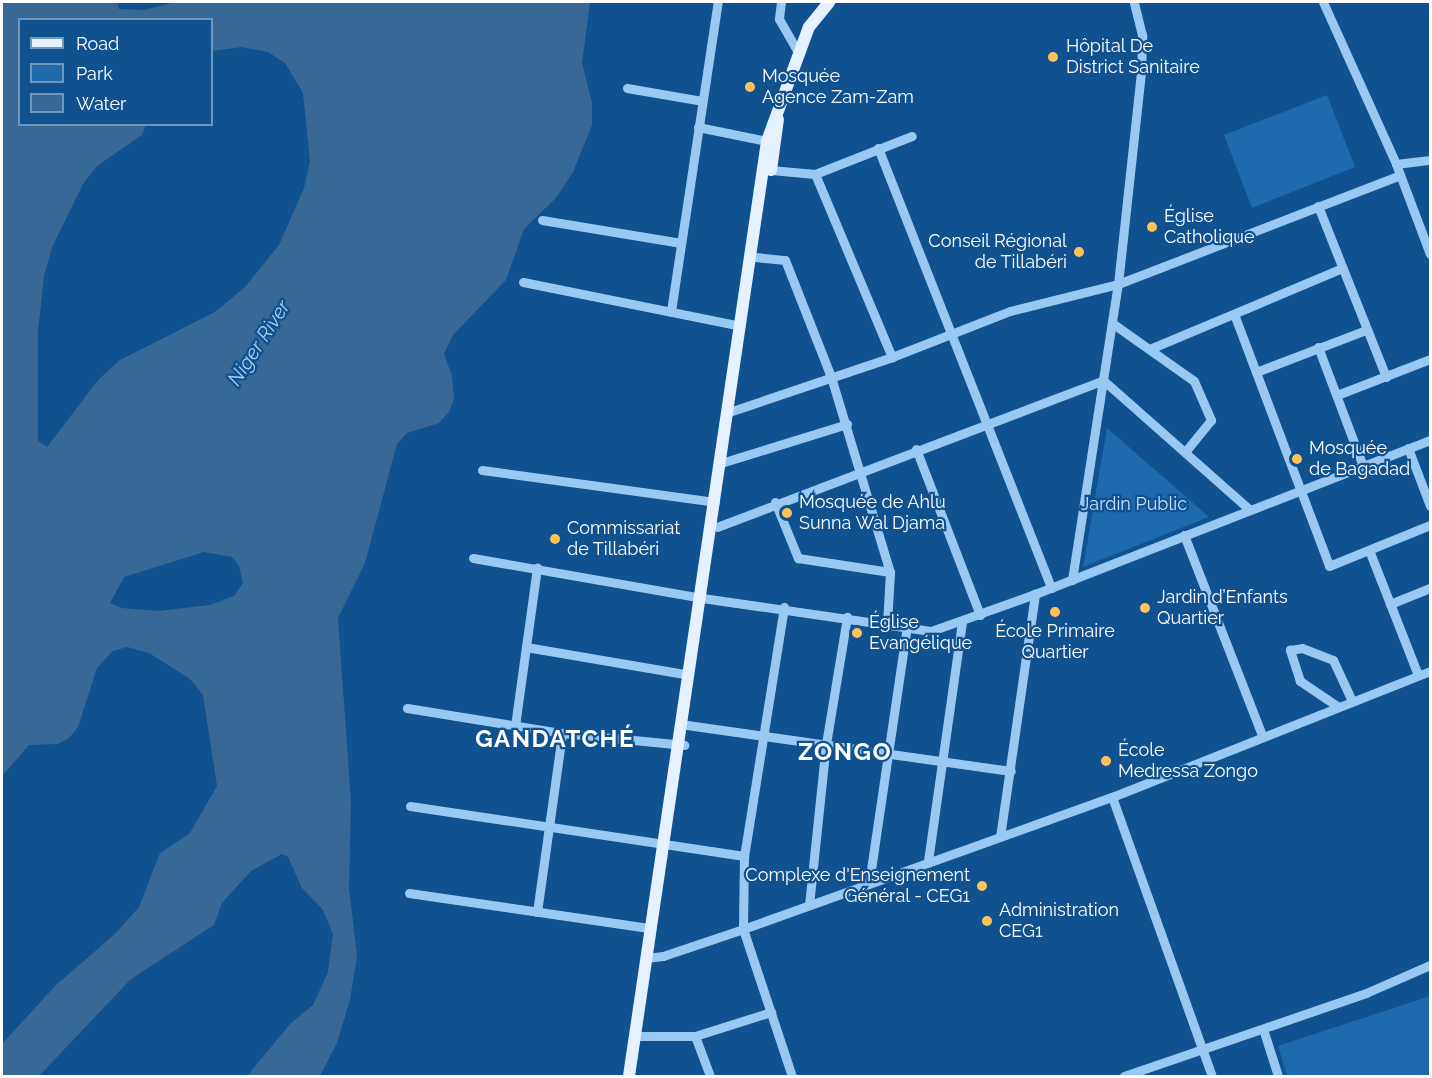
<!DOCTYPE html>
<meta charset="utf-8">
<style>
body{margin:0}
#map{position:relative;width:1432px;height:1078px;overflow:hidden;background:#10518f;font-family:Raleway,sans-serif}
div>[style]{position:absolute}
.green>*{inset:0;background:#1e6aad}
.water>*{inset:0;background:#386896}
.minor>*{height:9px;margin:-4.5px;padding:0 4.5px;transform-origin:4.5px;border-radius:4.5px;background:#99c9f3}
.major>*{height:12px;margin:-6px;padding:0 6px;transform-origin:6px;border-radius:6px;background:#e5f1ff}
.dots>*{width:16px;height:16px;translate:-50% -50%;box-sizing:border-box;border:3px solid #10518f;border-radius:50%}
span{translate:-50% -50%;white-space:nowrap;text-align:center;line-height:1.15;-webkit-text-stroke:4.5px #10518f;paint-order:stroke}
.poi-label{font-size:18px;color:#fff}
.left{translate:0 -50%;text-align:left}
.right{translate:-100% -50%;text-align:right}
.park-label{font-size:18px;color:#c0e1fe}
.water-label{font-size:20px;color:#a5d2fa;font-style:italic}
.district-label{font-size:24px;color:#fff;font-weight:700;letter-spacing:1.5px}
.frame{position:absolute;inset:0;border:3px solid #fff;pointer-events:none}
.legend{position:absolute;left:18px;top:18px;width:195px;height:108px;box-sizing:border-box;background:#10518f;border:2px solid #7097bc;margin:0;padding:8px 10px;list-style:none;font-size:18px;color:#fff}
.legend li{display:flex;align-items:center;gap:12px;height:30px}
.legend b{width:30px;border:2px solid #7097bc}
</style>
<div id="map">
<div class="green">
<i style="clip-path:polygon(1327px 95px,1355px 167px,1252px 208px,1224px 135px)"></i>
<i style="clip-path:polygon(1107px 428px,1209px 517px,1083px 567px)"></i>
<i style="clip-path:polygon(1430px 996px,1430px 1076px,1287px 1076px,1278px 1046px)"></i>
</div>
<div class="water">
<i style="clip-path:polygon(evenodd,7px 2px,117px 2px,119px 9px,144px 10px,175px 2px,590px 2px,582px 63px,592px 103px,592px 125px,573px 172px,556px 198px,524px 229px,506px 280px,453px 335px,444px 354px,452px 376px,454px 398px,449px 412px,439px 423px,407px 433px,397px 444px,365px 563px,338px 618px,351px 801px,349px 888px,357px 956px,350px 1000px,337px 1043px,320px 1076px,247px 1076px,291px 1023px,313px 1005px,328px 972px,333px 934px,323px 910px,302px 888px,288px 857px,282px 854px,251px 871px,222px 903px,214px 925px,131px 979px,39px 1076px,2px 1076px,2px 1044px,56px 985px,115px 934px,139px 907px,160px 853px,190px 833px,217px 786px,203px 695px,190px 679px,149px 653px,127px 647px,113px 651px,97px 668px,78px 727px,69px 738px,58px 744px,29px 745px,2px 776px,2px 5px,7px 2px,20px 20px,212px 20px,212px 51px,242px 47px,268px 52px,285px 63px,303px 93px,310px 161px,304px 188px,279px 245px,245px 287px,215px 312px,120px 360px,99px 379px,47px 447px,38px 441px,38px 331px,44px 276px,53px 245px,83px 184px,97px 166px,142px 135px,146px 125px,20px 124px,20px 20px,7px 2px,204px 552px,232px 557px,239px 566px,243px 583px,234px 596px,210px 605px,159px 611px,122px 608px,110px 603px,124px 577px,204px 552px)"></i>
</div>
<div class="minor">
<i style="left:781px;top:2px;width:17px;rotate:97deg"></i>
<i style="left:779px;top:19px;width:38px;rotate:60deg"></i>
<i style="left:1323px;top:2px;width:178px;rotate:65.7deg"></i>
<i style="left:1396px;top:164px;width:96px;rotate:69.3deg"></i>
<i style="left:627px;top:88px;width:76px;rotate:9.8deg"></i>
<i style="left:698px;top:127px;width:70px;rotate:11.5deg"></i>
<i style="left:878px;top:148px;width:473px;rotate:68.5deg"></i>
<i style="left:1396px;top:164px;width:34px;rotate:-7deg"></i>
<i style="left:771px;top:170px;width:44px;rotate:5.2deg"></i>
<i style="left:815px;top:174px;width:104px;rotate:-21.4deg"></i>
<i style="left:815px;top:174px;width:199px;rotate:67.2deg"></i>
<i style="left:1318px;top:206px;width:184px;rotate:68.3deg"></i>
<i style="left:542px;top:220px;width:141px;rotate:9.4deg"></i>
<i style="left:755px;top:257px;width:30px;rotate:6deg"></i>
<i style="left:785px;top:260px;width:126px;rotate:68.5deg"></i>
<i style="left:831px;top:377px;width:204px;rotate:73.2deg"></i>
<i style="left:890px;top:572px;width:52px;rotate:93.3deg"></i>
<i style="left:523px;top:282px;width:222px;rotate:11.4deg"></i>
<i style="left:671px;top:311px;width:313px;rotate:-81.4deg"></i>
<i style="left:1234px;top:314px;width:269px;rotate:69.3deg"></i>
<i style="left:1329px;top:566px;width:109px;rotate:-22.1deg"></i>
<i style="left:1112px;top:323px;width:100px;rotate:35.3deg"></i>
<i style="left:1194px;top:381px;width:43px;rotate:66.4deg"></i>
<i style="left:1211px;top:420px;width:41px;rotate:129.1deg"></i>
<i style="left:1318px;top:347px;width:127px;rotate:69.3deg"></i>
<i style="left:1152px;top:348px;width:206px;rotate:-22.8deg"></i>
<i style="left:1256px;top:372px;width:118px;rotate:-20.9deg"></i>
<i style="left:1337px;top:395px;width:100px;rotate:-21.2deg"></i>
<i style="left:729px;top:412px;width:172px;rotate:-18.6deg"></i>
<i style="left:892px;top:357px;width:127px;rotate:-21.3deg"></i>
<i style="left:1010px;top:311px;width:111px;rotate:-14deg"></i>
<i style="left:1118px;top:284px;width:302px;rotate:-21.1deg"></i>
<i style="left:1408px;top:448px;width:62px;rotate:69.2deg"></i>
<i style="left:916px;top:449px;width:178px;rotate:68.9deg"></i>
<i style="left:721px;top:463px;width:132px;rotate:-17.2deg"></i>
<i style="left:482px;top:470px;width:235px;rotate:7.8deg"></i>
<i style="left:775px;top:502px;width:61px;rotate:67.7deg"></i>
<i style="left:798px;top:558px;width:93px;rotate:8.7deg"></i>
<i style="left:717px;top:527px;width:413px;rotate:-20.8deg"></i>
<i style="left:1103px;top:380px;width:195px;rotate:41.5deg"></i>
<i style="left:1184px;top:535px;width:215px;rotate:68.7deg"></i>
<i style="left:1369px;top:550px;width:134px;rotate:68.6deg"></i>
<i style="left:473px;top:558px;width:232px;rotate:9.9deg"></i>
<i style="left:702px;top:598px;width:231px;rotate:8.2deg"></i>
<i style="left:931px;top:631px;width:110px;rotate:-19.6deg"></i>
<i style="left:1035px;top:594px;width:424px;rotate:-21.3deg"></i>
<i style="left:1072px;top:580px;width:300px;rotate:-81.2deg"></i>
<i style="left:1118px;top:284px;width:212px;rotate:-83.8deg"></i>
<i style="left:1141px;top:73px;width:38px;rotate:-88deg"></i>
<i style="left:1142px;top:35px;width:34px;rotate:-104deg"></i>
<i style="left:1390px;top:604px;width:43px;rotate:-21.8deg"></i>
<i style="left:784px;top:607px;width:252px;rotate:99.1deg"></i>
<i style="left:744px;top:856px;width:73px;rotate:90.8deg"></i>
<i style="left:743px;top:929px;width:155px;rotate:71.6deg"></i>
<i style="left:526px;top:647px;width:165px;rotate:9.7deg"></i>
<i style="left:1337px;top:706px;width:45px;rotate:-146deg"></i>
<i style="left:1300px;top:681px;width:33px;rotate:-108deg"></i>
<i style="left:1290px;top:650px;width:12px;rotate:-9deg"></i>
<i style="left:1302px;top:648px;width:33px;rotate:21deg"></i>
<i style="left:1333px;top:660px;width:45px;rotate:65.1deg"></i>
<i style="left:407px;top:708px;width:157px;rotate:9.2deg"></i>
<i style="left:562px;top:733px;width:123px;rotate:5.6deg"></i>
<i style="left:687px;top:725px;width:327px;rotate:8.1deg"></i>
<i style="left:515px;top:726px;width:160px;rotate:-82.1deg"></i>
<i style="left:1112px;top:797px;width:296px;rotate:70.3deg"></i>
<i style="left:410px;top:806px;width:338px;rotate:8.5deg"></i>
<i style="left:1000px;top:837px;width:246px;rotate:-81.8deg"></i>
<i style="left:928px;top:861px;width:240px;rotate:-81.9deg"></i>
<i style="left:869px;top:883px;width:259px;rotate:-81.6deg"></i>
<i style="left:409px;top:893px;width:244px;rotate:8.3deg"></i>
<i style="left:809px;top:905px;width:162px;rotate:-84deg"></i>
<i style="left:826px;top:744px;width:129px;rotate:-80.6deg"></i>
<i style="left:537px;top:912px;width:181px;rotate:-82deg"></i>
<i style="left:646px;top:958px;width:17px;rotate:-7deg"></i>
<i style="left:663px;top:956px;width:84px;rotate:-18.6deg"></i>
<i style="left:743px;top:929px;width:392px;rotate:-19.7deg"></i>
<i style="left:1112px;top:797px;width:342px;rotate:-21.6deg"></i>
<i style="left:1263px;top:1029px;width:49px;rotate:72.3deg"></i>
<i style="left:640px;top:1036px;width:55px"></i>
<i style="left:695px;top:1036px;width:80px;rotate:-17.5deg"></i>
<i style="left:695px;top:1036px;width:43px;rotate:69.4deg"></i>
<i style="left:1124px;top:1076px;width:256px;rotate:-18.9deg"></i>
<i style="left:1366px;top:993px;width:70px;rotate:-23.6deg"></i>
</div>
<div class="major">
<i style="left:771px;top:170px;width:51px;rotate:-82.2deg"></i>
<i style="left:629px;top:1076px;width:945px;rotate:-81.6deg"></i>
<i style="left:767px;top:141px;width:121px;rotate:-69.8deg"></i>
<i style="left:809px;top:27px;width:32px;rotate:-51deg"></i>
</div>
<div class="dots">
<i style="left:1053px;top:57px;background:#ffc25b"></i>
<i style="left:750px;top:87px;background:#ffc25b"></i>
<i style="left:1152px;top:227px;background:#ffc25b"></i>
<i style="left:1079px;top:252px;background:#ffc25b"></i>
<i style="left:1297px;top:459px;background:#ffc25b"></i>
<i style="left:787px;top:513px;background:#ffc25b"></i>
<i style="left:555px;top:539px;background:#ffc25b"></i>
<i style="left:1145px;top:608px;background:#ffc25b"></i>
<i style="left:1055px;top:612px;background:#ffc25b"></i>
<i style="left:857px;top:633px;background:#ffc25b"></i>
<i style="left:1106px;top:761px;background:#ffc25b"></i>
<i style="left:982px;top:886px;background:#ffc25b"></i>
<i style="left:987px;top:921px;background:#ffc25b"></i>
</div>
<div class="poi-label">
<span class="left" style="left:1066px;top:57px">Hôpital De<br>District Sanitaire</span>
<span class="left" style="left:762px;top:87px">Mosquée<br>Agence Zam-Zam</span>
<span class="left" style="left:1164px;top:227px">Église<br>Catholique</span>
<span class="right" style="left:1067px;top:252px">Conseil Régional<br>de Tillabéri</span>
<span class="left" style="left:1309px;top:459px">Mosquée<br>de Bagadad</span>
<span class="left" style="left:799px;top:513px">Mosquée de Ahlu<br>Sunna Wal Djama</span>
<span class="left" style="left:567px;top:539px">Commissariat<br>de Tillabéri</span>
<span class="left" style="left:1157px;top:608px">Jardin d’Enfants<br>Quartier</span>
<span class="left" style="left:869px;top:633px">Église<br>Evangélique</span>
<span style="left:1055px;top:642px">École Primaire<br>Quartier</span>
<span class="left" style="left:1118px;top:761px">École<br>Medressa Zongo</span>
<span class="right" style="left:970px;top:886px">Complexe d'Enseignement<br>Général - CEG1</span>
<span class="left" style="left:999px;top:921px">Administration<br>CEG1</span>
</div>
<div class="park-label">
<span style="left:1134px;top:504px">Jardin Public</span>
</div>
<div class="water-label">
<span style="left:259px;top:343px;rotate:-57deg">Niger River</span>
</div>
<div class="district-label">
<span style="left:555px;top:739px">GANDATCHÉ</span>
<span style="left:845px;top:752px">ZONGO</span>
</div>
<div class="frame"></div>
<ul class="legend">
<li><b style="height:8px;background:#e5f1ff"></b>Road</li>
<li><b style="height:16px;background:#1e6aad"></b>Park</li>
<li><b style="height:16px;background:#386896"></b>Water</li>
</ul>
</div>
